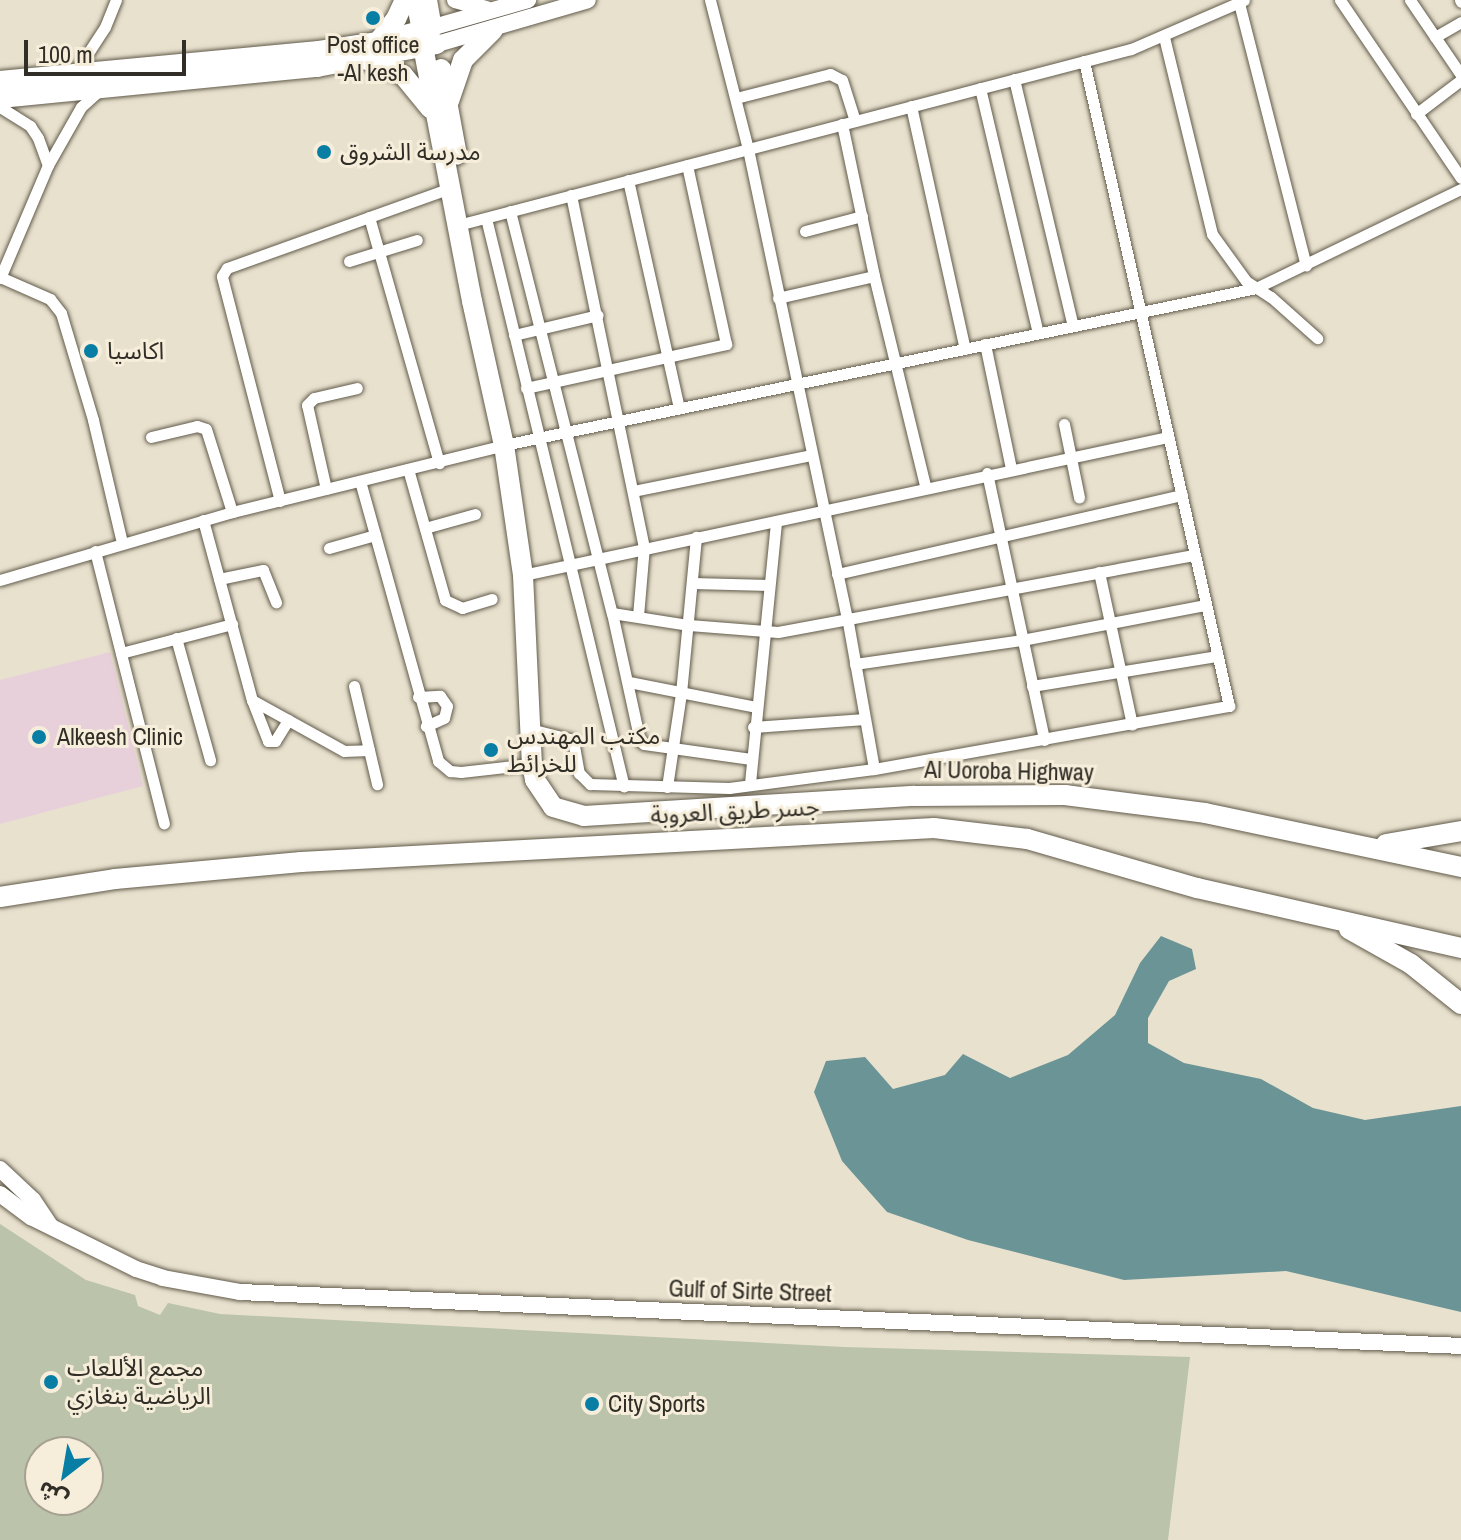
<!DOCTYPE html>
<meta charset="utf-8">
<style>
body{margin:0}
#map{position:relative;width:1461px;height:1540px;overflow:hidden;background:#e8e1ce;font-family:"Archivo Narrow","Noto Sans Arabic",sans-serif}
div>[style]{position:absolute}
.medical>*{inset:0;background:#e8d0da}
.green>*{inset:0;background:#bbc3aa}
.water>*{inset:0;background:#6a9496}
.roads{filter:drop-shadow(0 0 2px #625b4b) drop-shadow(0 0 2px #625b4b)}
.street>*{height:11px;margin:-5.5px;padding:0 5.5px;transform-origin:5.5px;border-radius:5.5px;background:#fff}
.secondary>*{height:16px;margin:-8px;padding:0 8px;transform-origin:8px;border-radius:8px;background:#fff}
.highway>*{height:20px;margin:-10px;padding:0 10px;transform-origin:10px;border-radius:10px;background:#fff}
.dots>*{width:22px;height:22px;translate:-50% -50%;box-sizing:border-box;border:4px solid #f6eedb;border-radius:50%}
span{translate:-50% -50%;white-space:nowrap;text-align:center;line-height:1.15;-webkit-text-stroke:6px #f6eedb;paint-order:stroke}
.poi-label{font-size:24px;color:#312e27}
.left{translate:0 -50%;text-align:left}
.street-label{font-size:24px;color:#312e27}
.north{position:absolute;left:24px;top:1436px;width:80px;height:80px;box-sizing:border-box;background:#f6eedb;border:2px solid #a7a193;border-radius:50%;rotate:211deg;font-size:22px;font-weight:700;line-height:32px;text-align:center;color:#312e27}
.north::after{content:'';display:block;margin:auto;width:28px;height:36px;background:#087ea5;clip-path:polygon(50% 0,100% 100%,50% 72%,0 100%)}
.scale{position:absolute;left:24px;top:40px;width:162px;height:36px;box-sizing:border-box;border:4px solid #312e27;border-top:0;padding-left:10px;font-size:24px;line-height:28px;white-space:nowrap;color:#312e27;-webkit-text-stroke:6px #f6eedb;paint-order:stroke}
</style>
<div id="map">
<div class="medical">
<i style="clip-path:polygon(110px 652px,143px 786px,0 824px,0 680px)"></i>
</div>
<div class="green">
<i style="clip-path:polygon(evenodd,0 1224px,86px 1280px,135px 1295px,138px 1306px,160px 1315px,168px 1303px,220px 1314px,844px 1347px,1190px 1357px,1168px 1540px,0 1540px,0 1224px,88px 1452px,88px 1500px,40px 1500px,40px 1452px,88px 1452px)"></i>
</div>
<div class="water">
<i style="clip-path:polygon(1161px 936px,1192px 949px,1196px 969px,1169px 981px,1148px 1018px,1148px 1043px,1184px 1063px,1261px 1079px,1313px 1108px,1365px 1120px,1461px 1106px,1461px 1312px,1286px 1271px,1124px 1280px,968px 1240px,887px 1212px,842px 1161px,814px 1092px,826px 1061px,865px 1057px,893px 1089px,945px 1075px,963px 1054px,1010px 1078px,1068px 1055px,1115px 1015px,1140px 963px)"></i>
</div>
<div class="roads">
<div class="street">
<i style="left:710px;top:0;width:154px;rotate:75.7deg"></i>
<i style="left:748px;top:149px;width:478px;rotate:78.1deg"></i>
<i style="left:847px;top:617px;width:154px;rotate:79.9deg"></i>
<i style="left:1340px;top:0;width:215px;rotate:55.8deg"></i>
<i style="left:1410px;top:0;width:91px;rotate:55.8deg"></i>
<i style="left:1460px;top:0;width:2px;rotate:63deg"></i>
<i style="left:1239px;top:3px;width:271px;rotate:75.7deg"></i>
<i style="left:1164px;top:37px;width:203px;rotate:76.3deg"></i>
<i style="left:1212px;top:234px;width:58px;rotate:54.1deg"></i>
<i style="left:1246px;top:281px;width:30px;rotate:33deg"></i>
<i style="left:1271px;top:297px;width:62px;rotate:41.7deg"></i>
<i style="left:1435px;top:37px;width:30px;rotate:-30deg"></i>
<i style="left:75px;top:73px;width:55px;rotate:-56.9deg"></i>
<i style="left:105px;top:27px;width:29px;rotate:-68deg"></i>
<i style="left:1014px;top:79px;width:254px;rotate:76.6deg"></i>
<i style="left:980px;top:88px;width:252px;rotate:76.7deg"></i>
<i style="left:736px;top:98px;width:97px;rotate:-14.3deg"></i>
<i style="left:830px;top:74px;width:13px;rotate:27deg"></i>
<i style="left:842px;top:80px;width:43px;rotate:72.4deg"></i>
<i style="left:911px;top:106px;width:249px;rotate:77.5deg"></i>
<i style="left:0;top:107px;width:36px;rotate:32deg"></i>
<i style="left:30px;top:126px;width:14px;rotate:56deg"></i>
<i style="left:38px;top:138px;width:29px;rotate:70deg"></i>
<i style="left:1416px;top:114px;width:56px;rotate:-37.1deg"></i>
<i style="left:842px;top:124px;width:155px;rotate:78.1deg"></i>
<i style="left:874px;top:276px;width:216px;rotate:76.3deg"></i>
<i style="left:628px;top:180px;width:234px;rotate:77.4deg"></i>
<i style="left:571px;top:195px;width:359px;rotate:78.3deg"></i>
<i style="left:644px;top:546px;width:70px;rotate:94.9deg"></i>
<i style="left:510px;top:211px;width:415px;rotate:75.8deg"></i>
<i style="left:612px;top:613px;width:131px;rotate:77.7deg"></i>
<i style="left:640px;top:741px;width:5px;rotate:37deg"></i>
<i style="left:644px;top:744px;width:108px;rotate:8deg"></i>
<i style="left:369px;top:217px;width:256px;rotate:74.1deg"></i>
<i style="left:486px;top:218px;width:585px;rotate:76.37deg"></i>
<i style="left:458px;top:225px;width:696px;rotate:-14.66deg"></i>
<i style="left:1131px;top:49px;width:123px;rotate:-23.4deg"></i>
<i style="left:805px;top:231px;width:59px;rotate:-14.7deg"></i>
<i style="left:349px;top:261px;width:71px;rotate:-17.2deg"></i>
<i style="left:0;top:277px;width:55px;rotate:23.7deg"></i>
<i style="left:50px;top:299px;width:18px;rotate:52deg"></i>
<i style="left:61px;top:313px;width:112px;rotate:73.3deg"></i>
<i style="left:93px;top:420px;width:126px;rotate:76.7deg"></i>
<i style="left:0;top:278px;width:123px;rotate:-67deg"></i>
<i style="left:48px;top:165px;width:67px;rotate:-60.4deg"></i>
<i style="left:81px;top:107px;width:25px;rotate:-42deg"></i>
<i style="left:778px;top:298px;width:98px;rotate:-12.9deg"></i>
<i style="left:514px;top:335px;width:86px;rotate:-13.4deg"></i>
<i style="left:985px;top:344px;width:127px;rotate:78.2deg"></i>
<i style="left:526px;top:388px;width:205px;rotate:-12.4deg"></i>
<i style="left:726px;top:344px;width:183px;rotate:-102.3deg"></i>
<i style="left:1064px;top:424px;width:75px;rotate:78.4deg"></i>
<i style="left:151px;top:437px;width:47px;rotate:-13.4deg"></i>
<i style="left:197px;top:426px;width:9px;rotate:18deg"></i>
<i style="left:206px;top:429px;width:87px;rotate:72.6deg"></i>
<i style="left:408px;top:469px;width:136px;rotate:74.2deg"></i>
<i style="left:445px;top:600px;width:19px;rotate:25deg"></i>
<i style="left:462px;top:608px;width:31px;rotate:-17deg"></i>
<i style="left:987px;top:473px;width:273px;rotate:77.9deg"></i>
<i style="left:360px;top:481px;width:291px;rotate:74.4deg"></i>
<i style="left:438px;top:761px;width:16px;rotate:40deg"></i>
<i style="left:450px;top:771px;width:11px;rotate:5deg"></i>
<i style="left:461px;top:772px;width:71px;rotate:-6.4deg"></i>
<i style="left:326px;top:489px;width:86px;rotate:-102.7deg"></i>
<i style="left:307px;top:405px;width:10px;rotate:-45deg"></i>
<i style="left:314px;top:398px;width:44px;rotate:-13.1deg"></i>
<i style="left:633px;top:491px;width:182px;rotate:-11.4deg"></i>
<i style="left:280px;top:501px;width:232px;rotate:-104.5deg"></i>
<i style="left:222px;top:276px;width:9px;rotate:-58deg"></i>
<i style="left:227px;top:268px;width:238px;rotate:-19.7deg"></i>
<i style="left:203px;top:520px;width:187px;rotate:74.8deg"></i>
<i style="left:252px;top:700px;width:44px;rotate:68.7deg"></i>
<i style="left:268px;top:741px;width:7px"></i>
<i style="left:275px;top:741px;width:25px;rotate:-58deg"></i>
<i style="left:425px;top:528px;width:52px;rotate:-15.6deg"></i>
<i style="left:329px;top:548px;width:48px;rotate:-15.8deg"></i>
<i style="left:95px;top:551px;width:281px;rotate:75.8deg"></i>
<i style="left:1099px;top:572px;width:156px;rotate:77.8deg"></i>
<i style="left:837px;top:574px;width:354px;rotate:-12.9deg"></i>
<i style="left:523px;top:575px;width:660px;rotate:-12.08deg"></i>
<i style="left:219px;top:579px;width:45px;rotate:-11.6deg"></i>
<i style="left:263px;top:570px;width:35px;rotate:68deg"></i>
<i style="left:0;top:580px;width:242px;rotate:-16.3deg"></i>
<i style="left:232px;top:512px;width:280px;rotate:-13.8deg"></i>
<i style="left:504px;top:445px;width:768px;rotate:-11.79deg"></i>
<i style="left:1256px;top:288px;width:228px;rotate:-25.8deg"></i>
<i style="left:693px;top:583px;width:76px;rotate:1.5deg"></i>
<i style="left:612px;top:613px;width:78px;rotate:8.9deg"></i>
<i style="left:689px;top:625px;width:89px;rotate:4.5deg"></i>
<i style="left:778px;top:632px;width:424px;rotate:-10.5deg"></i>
<i style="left:176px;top:638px;width:127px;rotate:74.4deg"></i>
<i style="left:121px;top:653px;width:115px;rotate:-14.6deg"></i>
<i style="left:855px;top:664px;width:169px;rotate:-8.2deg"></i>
<i style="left:1022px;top:640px;width:187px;rotate:-10.8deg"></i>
<i style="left:629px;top:682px;width:129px;rotate:11.1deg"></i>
<i style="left:354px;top:686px;width:101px;rotate:76.8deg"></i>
<i style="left:1032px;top:686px;width:188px;rotate:-9.2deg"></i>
<i style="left:418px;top:697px;width:22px;rotate:-3deg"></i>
<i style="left:440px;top:696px;width:12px;rotate:55deg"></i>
<i style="left:447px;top:706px;width:12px;rotate:104deg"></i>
<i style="left:444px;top:718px;width:20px;rotate:156deg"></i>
<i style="left:252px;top:700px;width:105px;rotate:29deg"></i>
<i style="left:344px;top:751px;width:25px;rotate:-2deg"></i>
<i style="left:753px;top:727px;width:112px;rotate:-4.1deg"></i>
<i style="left:530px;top:729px;width:44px;rotate:14.3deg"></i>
<i style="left:573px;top:740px;width:34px;rotate:80deg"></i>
<i style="left:579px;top:773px;width:16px;rotate:45deg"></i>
<i style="left:590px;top:784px;width:139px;rotate:1.6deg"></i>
<i style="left:729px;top:788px;width:146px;rotate:-7.5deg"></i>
<i style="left:874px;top:769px;width:361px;rotate:-10.1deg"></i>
<i style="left:1229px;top:706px;width:661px;rotate:-102.67deg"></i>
<i style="left:750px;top:783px;width:263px;rotate:-84.3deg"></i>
<i style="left:667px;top:787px;width:95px;rotate:-81.5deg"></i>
<i style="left:681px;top:693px;width:157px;rotate:-84.5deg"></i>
</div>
<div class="secondary">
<i style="left:414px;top:0;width:32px;rotate:79deg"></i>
<i style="left:429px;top:0;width:27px;rotate:80deg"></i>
<i style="left:434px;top:27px;width:98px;rotate:-16deg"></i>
<i style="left:455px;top:0;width:33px;rotate:16deg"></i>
<i style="left:437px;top:44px;width:157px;rotate:-16.2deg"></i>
<i style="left:0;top:1169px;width:45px;rotate:43.2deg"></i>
<i style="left:33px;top:1200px;width:30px;rotate:56deg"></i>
<i style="left:0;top:1194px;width:39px;rotate:37deg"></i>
<i style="left:31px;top:1217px;width:117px;rotate:26.3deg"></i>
<i style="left:136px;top:1269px;width:28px;rotate:18deg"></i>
<i style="left:163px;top:1278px;width:78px;rotate:10.3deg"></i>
<i style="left:240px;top:1292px;width:1222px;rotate:2.53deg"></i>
</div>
<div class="highway">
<i style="left:420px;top:31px;width:275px;rotate:79.1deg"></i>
<i style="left:472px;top:301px;width:148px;rotate:77.5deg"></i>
<i style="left:504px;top:445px;width:131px;rotate:81.7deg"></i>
<i style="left:523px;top:575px;width:189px;rotate:87.3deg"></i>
<i style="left:532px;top:764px;width:16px;rotate:79deg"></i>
<i style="left:535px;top:780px;width:32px;rotate:56deg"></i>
<i style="left:553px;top:807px;width:32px;rotate:16deg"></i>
<i style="left:584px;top:816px;width:331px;rotate:-3.5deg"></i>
<i style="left:914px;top:796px;width:151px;rotate:-0.4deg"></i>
<i style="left:1065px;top:795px;width:141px;rotate:7.3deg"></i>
<i style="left:1205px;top:813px;width:262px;rotate:11.9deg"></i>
<i style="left:378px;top:42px;width:29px;rotate:-52deg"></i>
<i style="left:396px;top:19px;width:21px;rotate:-65deg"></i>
<i style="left:365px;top:59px;width:41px;rotate:22.8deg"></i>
<i style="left:403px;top:75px;width:43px;rotate:50.7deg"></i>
<i style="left:441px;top:69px;width:87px;rotate:79.5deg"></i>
<i style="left:0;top:81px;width:320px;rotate:-5.4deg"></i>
<i style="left:319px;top:51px;width:60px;rotate:-8.7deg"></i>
<i style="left:378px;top:42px;width:56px;rotate:-14.5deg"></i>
<i style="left:0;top:98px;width:319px;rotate:-5.6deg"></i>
<i style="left:317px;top:67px;width:122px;rotate:-10.9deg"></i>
<i style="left:449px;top:101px;width:43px;rotate:-71.1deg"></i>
<i style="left:463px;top:60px;width:42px;rotate:-45deg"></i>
<i style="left:1386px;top:844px;width:76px;rotate:-9.8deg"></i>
<i style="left:0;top:897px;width:116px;rotate:-8.9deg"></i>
<i style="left:115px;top:879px;width:187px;rotate:-5.2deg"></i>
<i style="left:301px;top:862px;width:634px;rotate:-3.07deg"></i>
<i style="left:934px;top:828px;width:94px;rotate:6.7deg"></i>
<i style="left:1027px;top:839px;width:177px;rotate:16.1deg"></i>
<i style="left:1197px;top:888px;width:271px;rotate:12.8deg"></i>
<i style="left:1349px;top:929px;width:71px;rotate:29.4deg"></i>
<i style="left:1411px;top:964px;width:64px;rotate:38.7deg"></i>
</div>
</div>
<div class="dots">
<i style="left:373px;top:18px;background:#087ea5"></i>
<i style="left:324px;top:152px;background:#087ea5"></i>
<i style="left:91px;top:351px;background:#087ea5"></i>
<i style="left:39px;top:737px;background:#087ea5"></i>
<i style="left:491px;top:750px;background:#087ea5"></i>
<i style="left:51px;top:1382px;background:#087ea5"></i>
<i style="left:592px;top:1404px;background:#087ea5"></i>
</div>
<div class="poi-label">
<span style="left:373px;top:59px">Post office<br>-Al kesh</span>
<span class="left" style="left:340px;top:152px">مدرسة الشروق</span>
<span class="left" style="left:107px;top:351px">اكاسيا</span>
<span class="left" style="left:507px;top:750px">مكتب المهندس<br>للخرائط</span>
<span class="left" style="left:57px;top:737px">Alkeesh Clinic</span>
<span class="left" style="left:67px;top:1382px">مجمع الأللعاب<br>الرياضية بنغازي</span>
<span class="left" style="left:608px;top:1404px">City Sports</span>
</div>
<div class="street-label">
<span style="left:1009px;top:771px;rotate:1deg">Al Uoroba Highway</span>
<span style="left:735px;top:811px;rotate:-3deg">جسر طريق العروبة</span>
<span style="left:750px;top:1291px;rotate:2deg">Gulf of Sirte Street</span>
</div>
<div class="north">ش</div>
<div class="scale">100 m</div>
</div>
